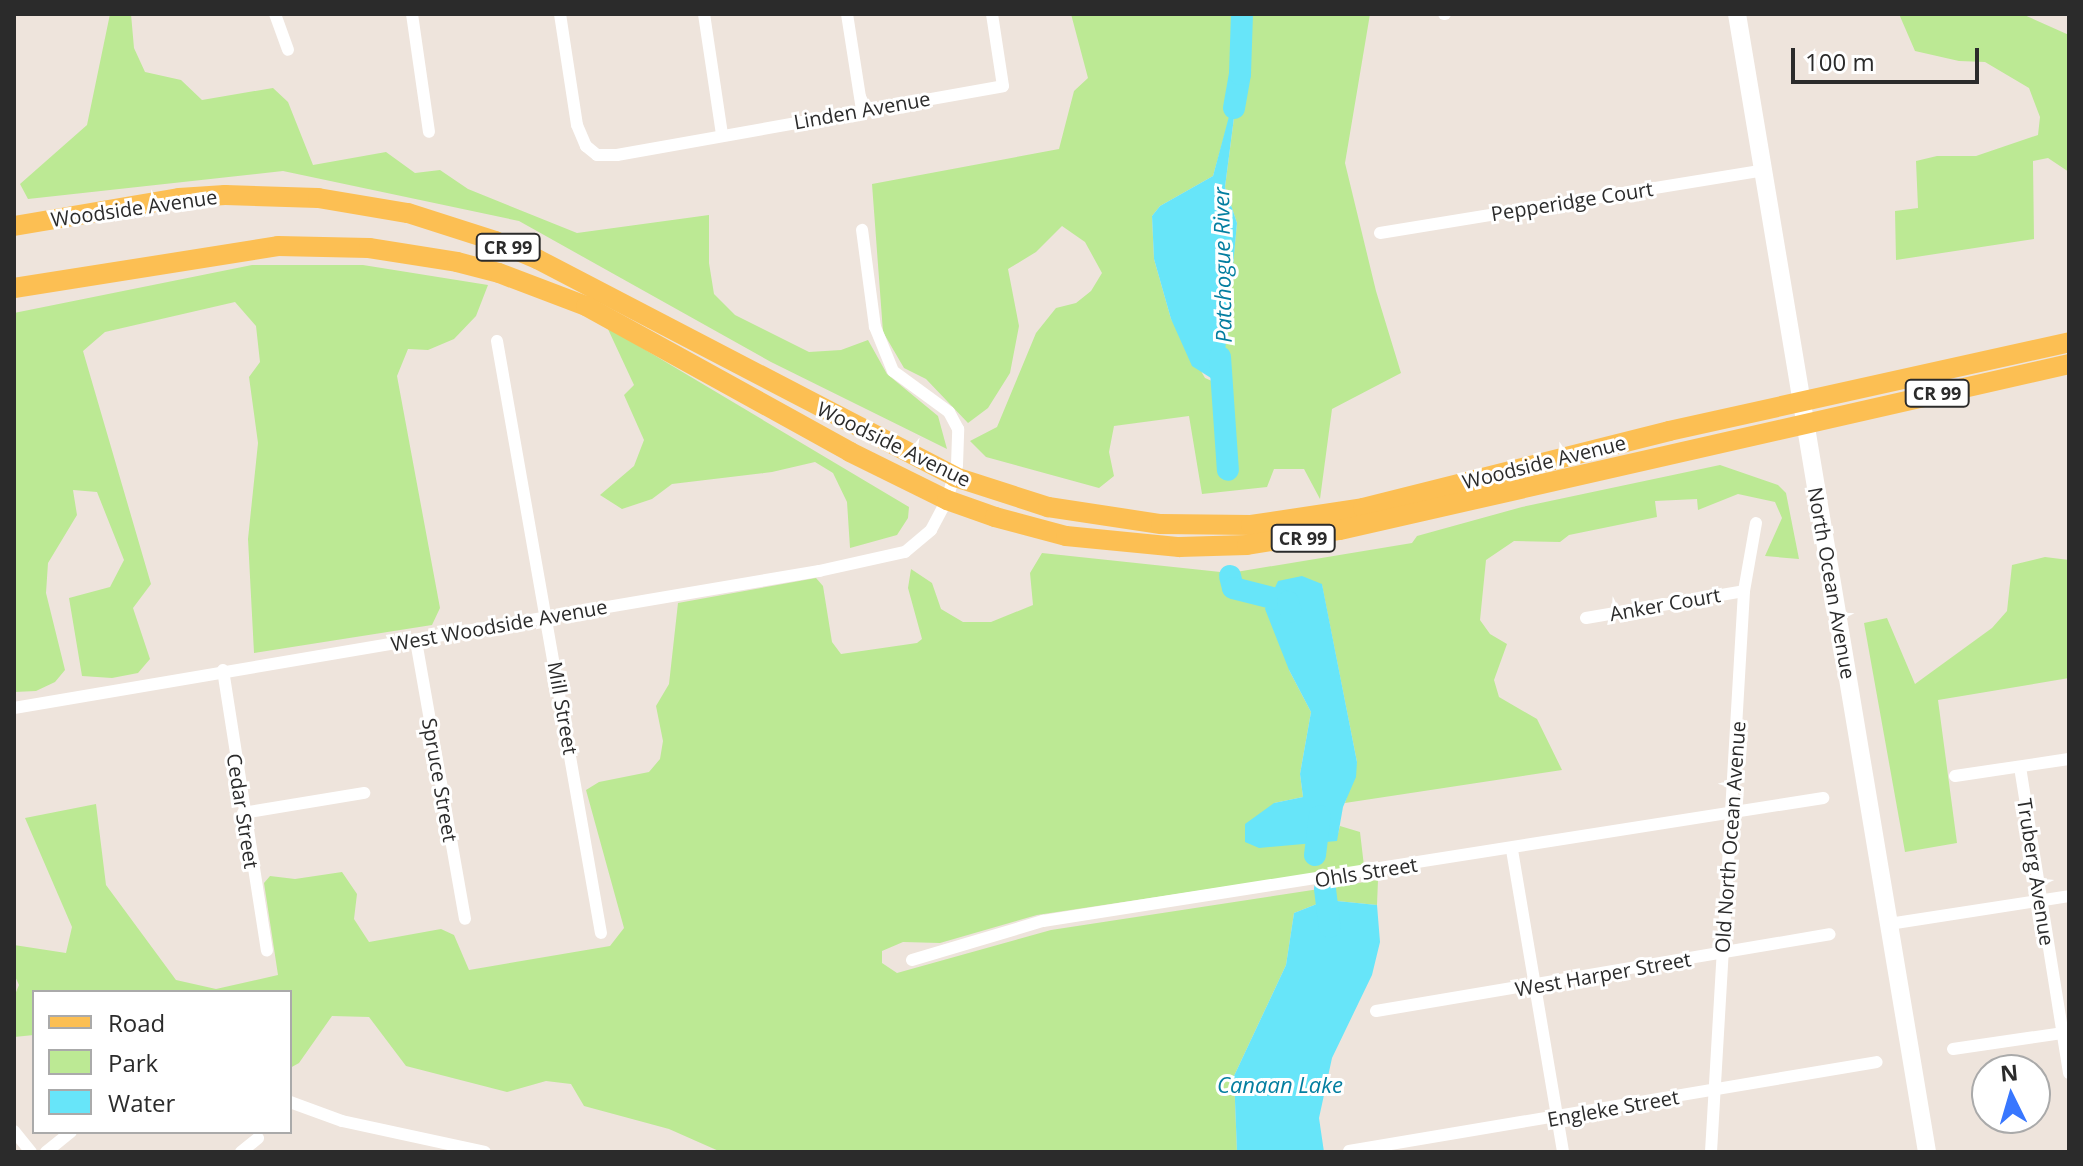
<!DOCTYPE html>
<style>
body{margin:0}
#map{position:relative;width:2083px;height:1166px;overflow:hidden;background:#eee4dc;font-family:"Open Sans",sans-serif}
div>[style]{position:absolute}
.green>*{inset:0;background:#bce994}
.water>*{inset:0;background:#67e5f9}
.river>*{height:22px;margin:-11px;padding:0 11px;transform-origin:11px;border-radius:11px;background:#67e5f9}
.minor>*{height:12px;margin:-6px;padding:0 6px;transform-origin:6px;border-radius:6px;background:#fff}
.secondary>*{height:18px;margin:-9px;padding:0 9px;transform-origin:9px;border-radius:9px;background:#fff}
.primary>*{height:20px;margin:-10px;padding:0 10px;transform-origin:10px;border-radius:10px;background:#fcbf53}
span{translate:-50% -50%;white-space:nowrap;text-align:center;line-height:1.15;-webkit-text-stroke:6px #fff;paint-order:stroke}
.shield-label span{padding:2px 6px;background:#fff;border:2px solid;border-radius:6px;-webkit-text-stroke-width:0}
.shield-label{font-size:18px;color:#2b2b2b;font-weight:700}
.street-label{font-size:20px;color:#2b2b2b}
.water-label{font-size:22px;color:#037ea0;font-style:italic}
.frame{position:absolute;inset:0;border:16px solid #2b2b2b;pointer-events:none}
.legend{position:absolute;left:32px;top:990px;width:260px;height:144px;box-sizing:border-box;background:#fff;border:2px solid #aaa;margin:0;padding:10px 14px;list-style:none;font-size:24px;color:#2b2b2b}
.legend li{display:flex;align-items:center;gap:16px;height:40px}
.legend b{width:40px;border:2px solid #aaa}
.north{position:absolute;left:1971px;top:1054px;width:80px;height:80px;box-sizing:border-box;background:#fff;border:2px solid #aaa;border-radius:50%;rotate:355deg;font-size:22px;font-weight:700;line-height:32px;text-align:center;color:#2b2b2b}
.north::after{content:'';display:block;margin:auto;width:28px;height:36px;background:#3877ff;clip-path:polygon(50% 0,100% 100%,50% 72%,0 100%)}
.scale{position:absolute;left:1791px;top:48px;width:188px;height:36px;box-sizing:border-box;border:4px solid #2b2b2b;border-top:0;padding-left:10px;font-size:24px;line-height:28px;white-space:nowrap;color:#2b2b2b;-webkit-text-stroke:6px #fff;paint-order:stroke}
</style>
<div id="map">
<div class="green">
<i style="clip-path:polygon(110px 14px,131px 14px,134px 48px,145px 72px,181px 80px,202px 100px,273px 88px,288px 102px,313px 165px,386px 152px,415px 173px,440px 170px,468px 189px,577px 233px,709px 215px,709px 263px,714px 294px,735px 315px,809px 352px,841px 350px,868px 340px,887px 374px,938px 416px,947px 449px,771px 362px,519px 221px,283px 171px,28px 199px,20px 184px,87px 125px)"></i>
<i style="clip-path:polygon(evenodd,1071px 14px,1370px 14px,1345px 163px,1376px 291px,1401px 373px,1332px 409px,1320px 499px,1304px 469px,1274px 469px,1267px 487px,1202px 494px,1189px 416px,1114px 426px,1109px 452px,1114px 476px,1099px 488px,986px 457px,970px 441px,997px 427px,1036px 333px,1056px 308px,1076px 303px,1091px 291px,1102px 273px,1085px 242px,1062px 226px,1036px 252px,1008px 269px,1019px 326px,1010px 373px,988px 408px,968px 423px,926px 379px,904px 368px,883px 332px,872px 184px,1059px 149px,1074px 91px,1088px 78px,1071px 14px,1238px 87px,1225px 187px,1237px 223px,1221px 385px,1205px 378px,1171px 319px,1154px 259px,1152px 216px,1160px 206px,1213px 176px,1238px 87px)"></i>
<i style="clip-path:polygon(1899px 14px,2022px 14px,2069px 35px,2069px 172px,2048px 158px,2033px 161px,2034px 239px,1896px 260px,1895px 211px,1918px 208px,1916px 161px,1937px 156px,1976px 156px,2038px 135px,2040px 117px,2029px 88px,1985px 62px,1959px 61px,1915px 51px)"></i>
<i style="clip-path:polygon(252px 265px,363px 265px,488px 285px,476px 316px,454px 339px,428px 350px,408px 349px,397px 376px,440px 608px,432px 625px,254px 653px,248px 539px,258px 443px,249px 377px,260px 362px,256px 326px,235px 302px,105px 332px,83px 351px,151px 584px,133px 608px,150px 659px,138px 673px,112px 678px,82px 676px,69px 598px,110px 587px,124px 560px,97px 492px,73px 490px,77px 515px,48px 563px,46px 593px,65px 670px,55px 682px,36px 691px,14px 692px,14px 313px)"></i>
<i style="clip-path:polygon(607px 327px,909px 507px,908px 518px,897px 535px,850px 548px,847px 502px,833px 473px,815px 462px,772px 472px,672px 484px,652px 499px,622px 509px,600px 495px,634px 466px,644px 440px,624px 395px,634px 385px)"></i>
<i style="clip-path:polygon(1720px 465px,1778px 485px,1786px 493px,1799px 559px,1765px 556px,1782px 518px,1775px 502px,1738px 494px,1698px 510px,1697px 499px,1655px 501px,1657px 517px,1569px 535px,1560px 542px,1514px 541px,1486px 560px,1480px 620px,1490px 634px,1507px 644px,1494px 680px,1499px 697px,1537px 719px,1562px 770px,1345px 803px,1357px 762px,1322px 585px,1289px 670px,1311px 712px,1300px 774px,1303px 797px,1274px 803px,1336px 841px,1340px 826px,1360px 832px,1364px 866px,1037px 915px,940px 943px,903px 942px,882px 951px,882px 963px,897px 973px,1051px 930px,1378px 880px,1377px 905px,1327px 900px,1294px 913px,1286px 965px,1234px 1076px,1237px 1152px,721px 1152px,669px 1129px,584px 1106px,571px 1084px,546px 1081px,507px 1092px,406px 1066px,369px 1017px,332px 1016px,299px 1063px,290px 1068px,290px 992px,34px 992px,34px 1035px,14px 1037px,14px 997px,19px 985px,14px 974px,14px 945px,66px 953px,72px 927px,25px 818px,96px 804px,106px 885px,176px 980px,216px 989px,278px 975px,264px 883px,270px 876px,295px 879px,342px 872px,357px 894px,354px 919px,369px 942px,441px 929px,454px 935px,469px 970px,610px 946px,624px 928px,586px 790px,599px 782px,649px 772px,660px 759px,663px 741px,656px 706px,669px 684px,678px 603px,816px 578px,823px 586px,832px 642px,841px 654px,917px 643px,922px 639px,908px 588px,911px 569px,932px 583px,941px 609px,963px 622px,991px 622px,1033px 605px,1030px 573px,1042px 553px,1230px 573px,1412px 543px,1417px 536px,1522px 507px)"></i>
<i style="clip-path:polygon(2045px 557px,2069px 560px,2069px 678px,1938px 700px,1957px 843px,1905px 852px,1864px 623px,1887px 618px,1915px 684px,1992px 628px,2007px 611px,2012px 565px)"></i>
</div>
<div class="water">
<i style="clip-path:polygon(1239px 79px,1225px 187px,1237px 223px,1222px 385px,1192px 366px,1171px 319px,1154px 259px,1152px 216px,1160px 206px,1213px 176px)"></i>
<i style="clip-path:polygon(1302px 576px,1322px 584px,1357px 762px,1356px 777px,1343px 807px,1337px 841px,1259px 848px,1245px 842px,1245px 824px,1274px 803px,1303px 797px,1300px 774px,1311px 712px,1289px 670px,1265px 609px,1278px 581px)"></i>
<i style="clip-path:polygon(1327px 900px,1377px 905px,1380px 942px,1372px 975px,1332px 1058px,1319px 1118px,1324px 1152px,1237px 1152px,1234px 1076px,1286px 965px,1294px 913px)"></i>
</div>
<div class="river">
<i style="left:1234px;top:108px;width:35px;rotate:-80deg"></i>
<i style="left:1240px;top:74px;width:60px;rotate:-88.1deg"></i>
<i style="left:1220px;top:357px;width:113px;rotate:86deg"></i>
<i style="left:1230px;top:576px;width:12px;rotate:76deg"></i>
<i style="left:1233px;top:588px;width:57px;rotate:14.3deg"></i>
<i style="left:1288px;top:602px;width:10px;rotate:73deg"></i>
<i style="left:1315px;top:855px;width:39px;rotate:-83deg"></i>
<i style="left:1325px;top:889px;width:38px;rotate:83deg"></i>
</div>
<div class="minor">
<i style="left:275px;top:14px;width:38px;rotate:70deg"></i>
<i style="left:412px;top:14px;width:119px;rotate:81.8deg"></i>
<i style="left:560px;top:14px;width:112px;rotate:81.3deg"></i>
<i style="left:577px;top:125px;width:23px;rotate:67deg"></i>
<i style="left:586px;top:146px;width:14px;rotate:39deg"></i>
<i style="left:597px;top:155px;width:20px"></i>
<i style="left:617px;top:155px;width:392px;rotate:-10.1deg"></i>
<i style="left:1003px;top:86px;width:73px;rotate:-98.7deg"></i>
<i style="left:704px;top:14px;width:121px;rotate:81.5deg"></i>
<i style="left:847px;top:14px;width:97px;rotate:81.1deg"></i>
<i style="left:1444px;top:14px;width:1px"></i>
<i style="left:1380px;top:233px;width:388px;rotate:-9.3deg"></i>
<i style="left:497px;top:341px;width:601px;rotate:80.04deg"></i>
<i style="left:1586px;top:618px;width:160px;rotate:-9.7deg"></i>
<i style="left:416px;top:641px;width:282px;rotate:80deg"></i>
<i style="left:223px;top:670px;width:284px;rotate:81.1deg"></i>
<i style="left:14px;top:708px;width:817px;rotate:-9.66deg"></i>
<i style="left:819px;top:571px;width:88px;rotate:-12.5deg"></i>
<i style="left:905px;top:552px;width:34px;rotate:-40deg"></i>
<i style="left:931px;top:530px;width:34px;rotate:-62deg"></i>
<i style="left:947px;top:500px;width:36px;rotate:-74deg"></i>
<i style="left:957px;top:465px;width:36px;rotate:-88deg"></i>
<i style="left:958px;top:429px;width:19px;rotate:-118deg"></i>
<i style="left:949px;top:412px;width:69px;rotate:-143.8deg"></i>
<i style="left:893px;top:371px;width:48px;rotate:-112.2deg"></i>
<i style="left:875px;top:327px;width:98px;rotate:-97.6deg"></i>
<i style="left:2020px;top:767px;width:310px;rotate:80.9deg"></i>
<i style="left:1955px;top:776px;width:115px;rotate:-8.5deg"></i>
<i style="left:243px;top:813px;width:123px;rotate:-9.4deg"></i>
<i style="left:1512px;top:850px;width:306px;rotate:80.4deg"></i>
<i style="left:1889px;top:924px;width:182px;rotate:-8.8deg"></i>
<i style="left:912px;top:960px;width:137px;rotate:-16.6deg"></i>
<i style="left:1043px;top:921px;width:790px;rotate:-8.96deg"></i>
<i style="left:1376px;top:1011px;width:460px;rotate:-9.6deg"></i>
<i style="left:1953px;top:1049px;width:117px;rotate:-8.3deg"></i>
<i style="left:290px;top:1102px;width:55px;rotate:20.1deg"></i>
<i style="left:342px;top:1121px;width:146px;rotate:12.2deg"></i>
<i style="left:14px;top:1131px;width:27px;rotate:51deg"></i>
<i style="left:1349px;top:1151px;width:535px;rotate:-9.57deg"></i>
<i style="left:46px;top:1152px;width:32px;rotate:-39deg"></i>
<i style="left:241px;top:1152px;width:22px;rotate:-39deg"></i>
<i style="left:1711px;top:1152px;width:562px;rotate:-86.63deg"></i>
<i style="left:1744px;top:591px;width:69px;rotate:-80deg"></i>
</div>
<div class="secondary">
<i style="left:1737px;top:14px;width:1154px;rotate:80.52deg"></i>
</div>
<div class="primary">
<i style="left:14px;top:226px;width:167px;rotate:-9.6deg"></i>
<i style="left:179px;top:198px;width:46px;rotate:-3.7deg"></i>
<i style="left:225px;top:195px;width:93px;rotate:1.8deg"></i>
<i style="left:318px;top:198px;width:91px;rotate:9.5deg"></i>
<i style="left:408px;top:213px;width:91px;rotate:17.8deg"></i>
<i style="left:495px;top:241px;width:46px;rotate:23.2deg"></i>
<i style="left:537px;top:259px;width:471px;rotate:27.5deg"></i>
<i style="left:955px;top:477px;width:98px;rotate:17.9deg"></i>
<i style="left:1048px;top:507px;width:114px;rotate:8.6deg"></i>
<i style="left:1161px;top:524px;width:90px;rotate:0.6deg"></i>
<i style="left:1251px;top:525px;width:113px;rotate:-8.6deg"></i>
<i style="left:1363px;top:508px;width:316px;rotate:-14.1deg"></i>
<i style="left:1669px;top:431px;width:410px;rotate:-12.5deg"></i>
<i style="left:14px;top:288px;width:267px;rotate:-9deg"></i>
<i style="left:278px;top:246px;width:91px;rotate:1.3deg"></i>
<i style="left:369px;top:248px;width:89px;rotate:9deg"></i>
<i style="left:457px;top:262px;width:43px;rotate:14.7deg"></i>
<i style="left:499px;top:273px;width:93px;rotate:20.8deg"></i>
<i style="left:586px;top:306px;width:302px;rotate:28.9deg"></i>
<i style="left:850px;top:452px;width:108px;rotate:26.3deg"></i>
<i style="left:947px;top:500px;width:51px;rotate:19.5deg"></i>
<i style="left:995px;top:517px;width:73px;rotate:15deg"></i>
<i style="left:1066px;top:536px;width:114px;rotate:5.6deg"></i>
<i style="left:1179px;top:547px;width:68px;rotate:-1.7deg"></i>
<i style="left:1247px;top:545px;width:94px;rotate:-9.2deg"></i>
<i style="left:1340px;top:530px;width:748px;rotate:-12.83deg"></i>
</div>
<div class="shield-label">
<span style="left:508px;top:247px">CR 99</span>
<span style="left:1937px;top:393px">CR 99</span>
<span style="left:1303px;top:538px">CR 99</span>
</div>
<div class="street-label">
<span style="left:862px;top:110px;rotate:-10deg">Linden Avenue</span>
<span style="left:1572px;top:201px;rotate:-9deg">Pepperidge Court</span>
<span style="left:134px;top:208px;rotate:-8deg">Woodside Avenue</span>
<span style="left:894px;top:444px;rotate:26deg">Woodside Avenue</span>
<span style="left:1544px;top:462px;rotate:-14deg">Woodside Avenue</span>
<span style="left:1832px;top:583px;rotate:80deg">North Ocean Avenue</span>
<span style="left:1665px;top:604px;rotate:-10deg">Anker Court</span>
<span style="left:499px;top:625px;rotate:-10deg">West Woodside Avenue</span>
<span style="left:563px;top:708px;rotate:80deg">Mill Street</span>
<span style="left:440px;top:780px;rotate:80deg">Spruce Street</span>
<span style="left:243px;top:811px;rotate:81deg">Cedar Street</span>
<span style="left:1730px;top:837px;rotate:-86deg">Old North Ocean Avenue</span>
<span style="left:1366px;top:872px;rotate:-9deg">Ohls Street</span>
<span style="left:2036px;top:872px;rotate:81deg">Truberg Avenue</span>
<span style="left:1603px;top:974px;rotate:-10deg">West Harper Street</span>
<span style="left:1613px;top:1108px;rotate:-10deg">Engleke Street</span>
</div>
<div class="water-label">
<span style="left:1222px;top:265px;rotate:-91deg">Patchogue River</span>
<span style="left:1280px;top:1085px">Canaan Lake</span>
</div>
<div class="frame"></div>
<ul class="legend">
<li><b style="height:10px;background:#fcbf53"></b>Road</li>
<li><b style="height:22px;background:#bce994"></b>Park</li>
<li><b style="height:22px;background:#67e5f9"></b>Water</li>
</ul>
<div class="north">N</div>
<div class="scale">100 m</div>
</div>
